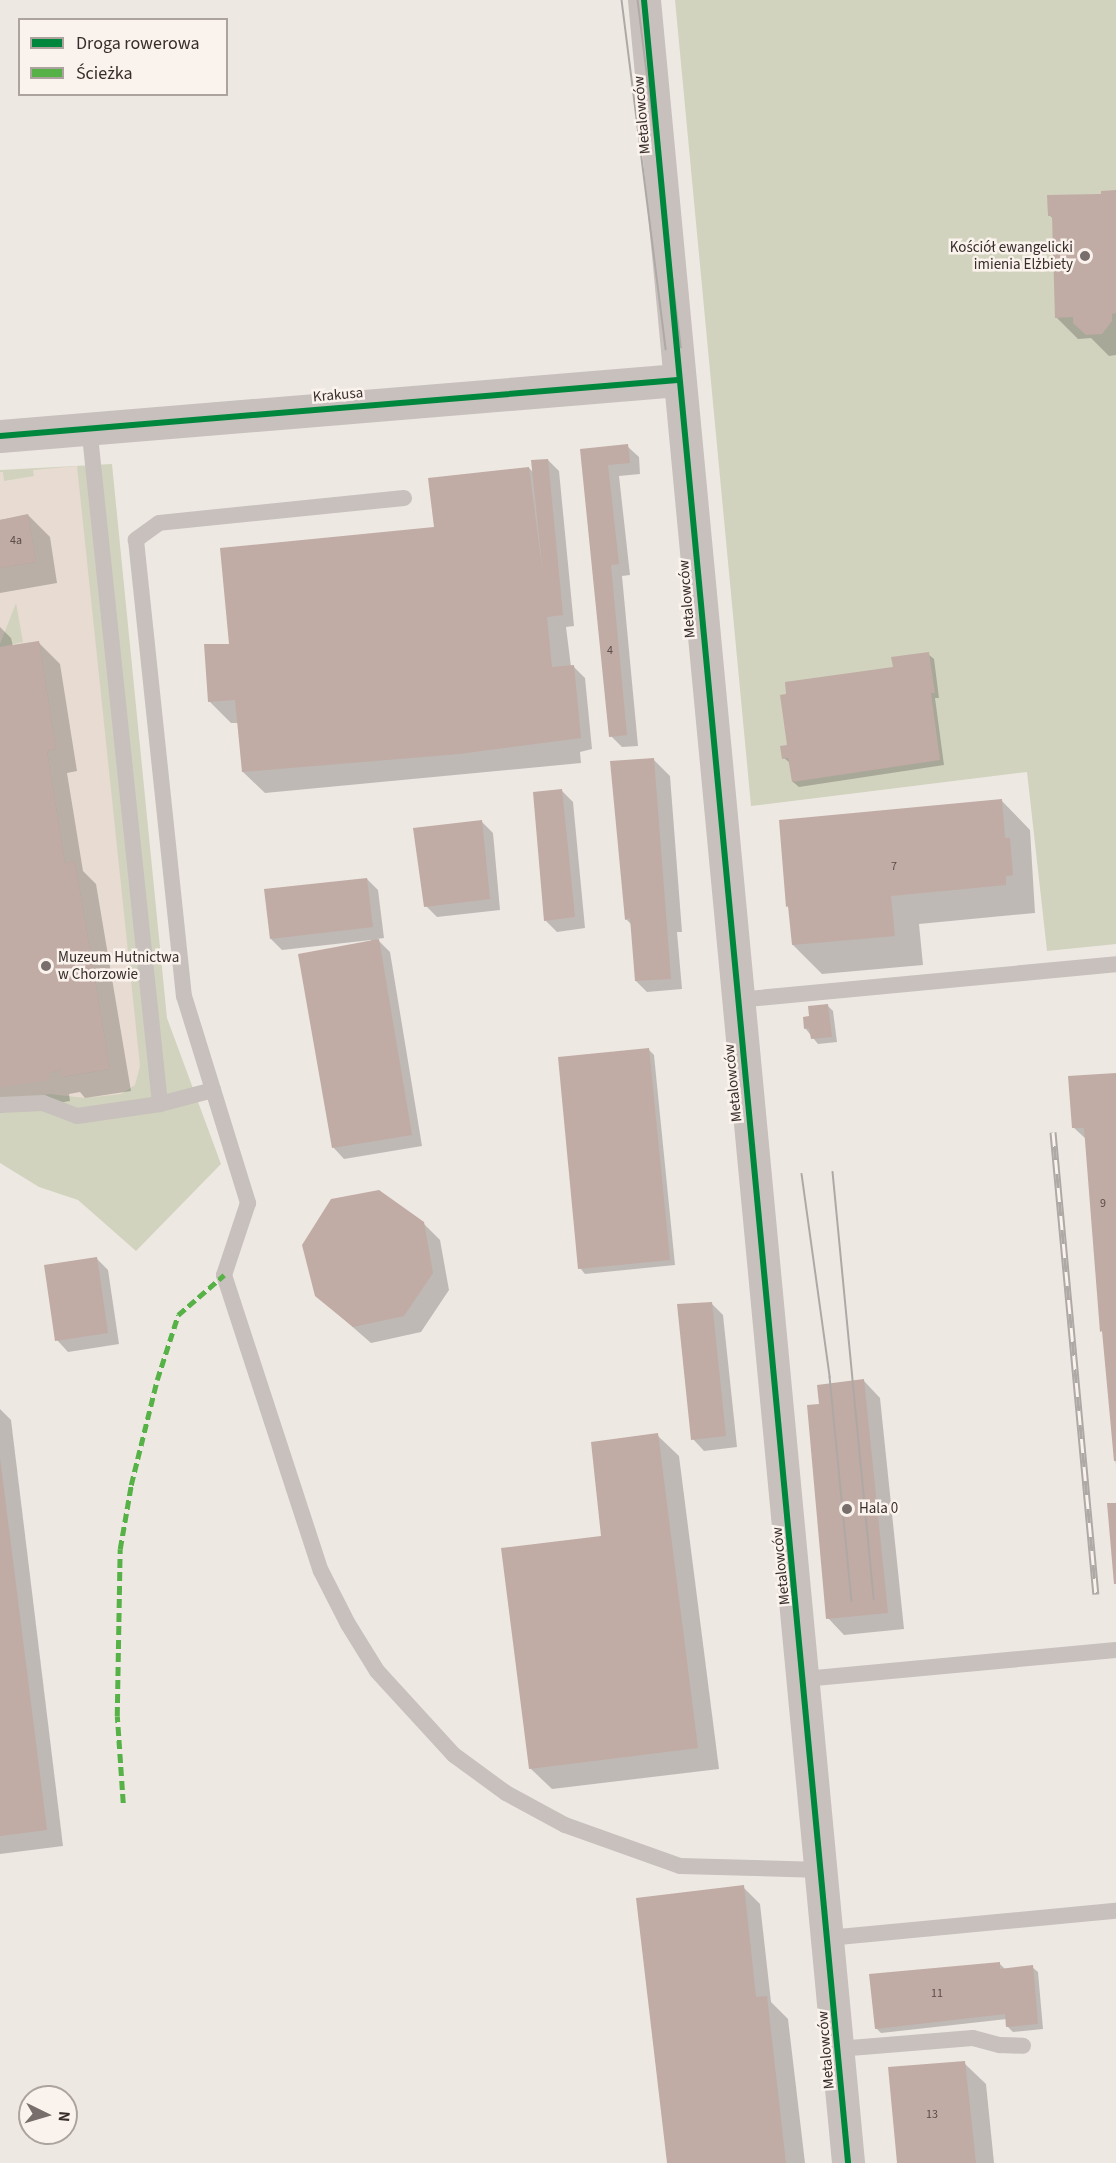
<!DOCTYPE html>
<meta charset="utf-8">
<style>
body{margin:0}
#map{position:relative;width:1116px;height:2163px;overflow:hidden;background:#eee8e3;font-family:"Source Sans 3",sans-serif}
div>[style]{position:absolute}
.green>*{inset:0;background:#d1d3be}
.plaza>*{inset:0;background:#e8dbd1}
.shadow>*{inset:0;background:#0003}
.building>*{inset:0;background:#c1aba5}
.service>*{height:16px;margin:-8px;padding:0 8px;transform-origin:8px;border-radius:8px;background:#c7c0bc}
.minor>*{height:33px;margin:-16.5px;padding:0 16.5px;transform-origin:16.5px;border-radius:16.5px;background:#c7c0bc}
.tram>*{height:1.5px;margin:-0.75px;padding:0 0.75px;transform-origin:0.75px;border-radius:0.75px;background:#afa9a6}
.rail>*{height:7px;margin-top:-3.5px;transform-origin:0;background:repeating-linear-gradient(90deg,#faf2ec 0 14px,#afa9a6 0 28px);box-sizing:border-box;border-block:2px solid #afa9a6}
.quiet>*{height:4.5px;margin-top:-2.25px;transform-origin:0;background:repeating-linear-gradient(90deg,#56b246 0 9px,transparent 0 13.5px)}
.cycleway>*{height:6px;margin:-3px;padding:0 3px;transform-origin:3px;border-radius:3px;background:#00873e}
.dots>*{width:16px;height:16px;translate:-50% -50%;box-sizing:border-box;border:3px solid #faf2ec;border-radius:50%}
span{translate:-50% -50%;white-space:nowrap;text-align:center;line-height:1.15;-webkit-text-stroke:5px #faf2ec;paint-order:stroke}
.number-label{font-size:12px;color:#5a4c49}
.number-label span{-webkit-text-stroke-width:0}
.street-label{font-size:15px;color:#382d2a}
.poi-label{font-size:15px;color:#382d2a}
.right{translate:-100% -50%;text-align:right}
.left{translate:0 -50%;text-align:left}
.legend{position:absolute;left:18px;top:18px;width:210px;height:78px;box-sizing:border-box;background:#faf2ec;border:2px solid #aca39e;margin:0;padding:8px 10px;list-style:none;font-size:18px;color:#382d2a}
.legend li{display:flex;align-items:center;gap:12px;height:30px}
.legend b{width:30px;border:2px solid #aca39e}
.north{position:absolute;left:18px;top:2085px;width:60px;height:60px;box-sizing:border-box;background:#faf2ec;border:2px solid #aca39e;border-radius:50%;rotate:95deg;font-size:16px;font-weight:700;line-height:24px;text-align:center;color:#382d2a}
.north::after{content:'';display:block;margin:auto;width:21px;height:27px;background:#786e6b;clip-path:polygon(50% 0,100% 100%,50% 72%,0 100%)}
</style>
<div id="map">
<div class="green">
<i style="clip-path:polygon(675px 0,1116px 0,1116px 944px,1047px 951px,1027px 772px,751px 806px)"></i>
<i style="clip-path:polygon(112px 464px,167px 1018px,221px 1164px,136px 1251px,78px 1200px,39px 1187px,0 1163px,0 470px)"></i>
</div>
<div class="plaza">
<i style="clip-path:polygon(77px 466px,140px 1066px,135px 1085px,121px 1094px,85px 1098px,50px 1094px,0 1100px,0 1087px,49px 1073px,62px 1070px,63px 1077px,110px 1069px,75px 861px,65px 863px,47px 751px,56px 749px,39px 641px,0 647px,23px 642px,16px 603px,0 644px,0 568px,36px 562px,28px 514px,0 520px,0 472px,3px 472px,4px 481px,34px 476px,33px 470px)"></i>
</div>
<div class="shadow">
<i style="clip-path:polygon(1116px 191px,1116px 355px,1109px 356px,1091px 338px,1078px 339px,1056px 317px,1054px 219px,1049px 215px)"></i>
<i style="clip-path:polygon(627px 446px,639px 457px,640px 474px,619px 476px,630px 575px,622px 576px,638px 746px,622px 747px,611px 736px,582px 451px)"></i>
<i style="clip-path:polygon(548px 460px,559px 471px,574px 626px,566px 627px,571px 667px,574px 667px,585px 678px,592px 749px,580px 752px,581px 763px,265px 793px,243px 772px,238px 723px,231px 723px,210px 702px,231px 645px,435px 528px,529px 468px,534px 473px)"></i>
<i style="clip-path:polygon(28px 515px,50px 537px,57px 583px,0 593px,0 520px)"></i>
<i style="clip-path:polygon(0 627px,11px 638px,13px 646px,38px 642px,60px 664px,77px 771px,67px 773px,83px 871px,96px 884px,131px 1091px,85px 1098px,80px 1092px,69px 1094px,70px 1101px,0 1113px)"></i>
<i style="clip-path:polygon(928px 654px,934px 659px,939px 698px,935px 698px,944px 765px,799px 787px,793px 782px,790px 763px,784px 758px,789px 747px,894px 669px)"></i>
<i style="clip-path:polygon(653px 759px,670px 776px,682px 932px,677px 932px,682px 989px,647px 992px,636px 981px,632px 925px,626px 919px)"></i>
<i style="clip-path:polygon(562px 791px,573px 802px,585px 928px,557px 932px,546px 921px)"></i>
<i style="clip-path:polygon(1001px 800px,1030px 830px,1035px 913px,919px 924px,923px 965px,822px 974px,793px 945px,790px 909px,787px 906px)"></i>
<i style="clip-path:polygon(482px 822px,493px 833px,500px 910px,437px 917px,426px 906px)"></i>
<i style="clip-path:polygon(367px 879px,378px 890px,384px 938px,377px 939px,390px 952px,422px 1146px,344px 1159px,333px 1147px,371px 940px,282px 950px,271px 939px)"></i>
<i style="clip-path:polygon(828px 1006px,833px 1011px,837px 1042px,818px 1044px,805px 1028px,810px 1017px)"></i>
<i style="clip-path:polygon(649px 1050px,654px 1055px,675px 1265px,585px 1274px,580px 1268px)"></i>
<i style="clip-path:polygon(1116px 1075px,1116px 1466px,1086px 1139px,1073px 1127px)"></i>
<i style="clip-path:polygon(423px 1223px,440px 1240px,449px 1290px,421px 1332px,371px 1343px,316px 1295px)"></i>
<i style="clip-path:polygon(97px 1259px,108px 1270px,119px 1344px,68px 1352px,57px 1340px)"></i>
<i style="clip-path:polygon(712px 1304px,723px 1315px,737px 1447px,704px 1451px,693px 1439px)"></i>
<i style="clip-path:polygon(864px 1381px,880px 1398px,904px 1629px,844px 1635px,828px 1618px,821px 1405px)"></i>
<i style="clip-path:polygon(0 1409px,11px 1420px,63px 1846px,0 1854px)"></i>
<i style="clip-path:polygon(657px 1435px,679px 1456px,719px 1769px,552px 1789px,530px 1768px,603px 1537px)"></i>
<i style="clip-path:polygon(743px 1887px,760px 1904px,771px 2002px,788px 2019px,805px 2163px,669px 2163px)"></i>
<i style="clip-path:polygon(1000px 1964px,1006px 1970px,1032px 1967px,1038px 1972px,1043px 2029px,1013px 2032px,1008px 2027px,1007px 2019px,881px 2033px,876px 2028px)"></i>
<i style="clip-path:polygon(964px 2063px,986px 2084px,994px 2163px,898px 2163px)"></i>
</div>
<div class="building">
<i style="clip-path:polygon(1116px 190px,1116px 313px,1112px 314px,1112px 321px,1102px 334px,1086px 335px,1073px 323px,1073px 317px,1055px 318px,1052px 216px,1048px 216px,1047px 195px,1101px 194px,1101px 191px)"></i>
<i style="clip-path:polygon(628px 444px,630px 463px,608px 465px,619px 564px,611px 565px,627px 735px,609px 737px,580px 449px)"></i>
<i style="clip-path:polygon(548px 459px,563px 615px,547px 617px,552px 667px,574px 665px,581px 738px,459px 754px,242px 772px,235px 700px,208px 702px,204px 644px,229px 644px,220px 548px,434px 527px,428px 478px,529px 467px,543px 575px,531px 460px)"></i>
<i style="clip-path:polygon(28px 514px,36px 562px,0 568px,0 520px)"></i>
<i style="clip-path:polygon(39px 641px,56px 749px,47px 751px,65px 863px,75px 861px,110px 1069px,62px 1077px,62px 1070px,49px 1073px,50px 1080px,0 1087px,0 647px)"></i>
<i style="clip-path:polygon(929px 652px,935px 693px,931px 693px,940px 760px,792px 782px,788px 758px,782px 759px,780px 746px,787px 745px,780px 695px,786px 694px,785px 682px,893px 667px,891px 657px)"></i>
<i style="clip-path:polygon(654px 758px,671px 979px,635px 981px,630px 918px,625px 920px,610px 761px)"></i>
<i style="clip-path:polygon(562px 789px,575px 917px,544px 921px,533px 792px)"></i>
<i style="clip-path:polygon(1002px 799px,1005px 838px,1010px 838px,1013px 875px,1006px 876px,1006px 885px,891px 896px,895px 936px,792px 945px,788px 906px,786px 907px,779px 820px)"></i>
<i style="clip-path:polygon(482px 820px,490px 899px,424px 907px,413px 828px)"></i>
<i style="clip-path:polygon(367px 878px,373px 927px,270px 939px,264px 889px)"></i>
<i style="clip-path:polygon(379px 939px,412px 1135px,332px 1148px,298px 954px)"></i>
<i style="clip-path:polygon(828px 1004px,832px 1037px,811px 1039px,809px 1028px,804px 1029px,803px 1017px,809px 1016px,808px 1006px)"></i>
<i style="clip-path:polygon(649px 1048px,670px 1260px,578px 1269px,558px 1057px)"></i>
<i style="clip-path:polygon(1116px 1073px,1116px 1461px,1114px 1461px,1102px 1331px,1100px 1332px,1084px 1128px,1072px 1128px,1068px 1076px)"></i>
<i style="clip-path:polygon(379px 1190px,424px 1222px,433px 1273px,404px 1316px,353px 1327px,315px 1296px,302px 1245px,331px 1199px)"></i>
<i style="clip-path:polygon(97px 1257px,108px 1333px,55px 1341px,44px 1265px)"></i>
<i style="clip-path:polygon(712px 1302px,726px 1436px,691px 1440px,677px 1304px)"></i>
<i style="clip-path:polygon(864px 1379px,888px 1613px,826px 1619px,807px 1405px,819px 1404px,817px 1385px)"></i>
<i style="clip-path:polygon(658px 1433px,698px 1748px,529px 1769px,501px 1548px,601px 1536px,591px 1442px)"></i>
<i style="clip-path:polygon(0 1458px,47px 1830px,0 1836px)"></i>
<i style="clip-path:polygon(1107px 1503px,1116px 1503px,1116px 1584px,1114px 1584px)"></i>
<i style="clip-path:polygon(744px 1885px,756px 1997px,767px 1996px,786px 2163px,667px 2163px,636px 1898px)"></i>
<i style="clip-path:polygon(1000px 1962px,1000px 1969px,1033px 1965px,1038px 2024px,1006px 2027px,1005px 2014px,875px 2029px,869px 1974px)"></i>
<i style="clip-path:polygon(965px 2061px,976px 2163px,897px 2163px,888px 2067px)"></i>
</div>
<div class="service">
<i style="left:89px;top:426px;width:682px;rotate:84.02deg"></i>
<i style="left:404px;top:498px;width:246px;rotate:174.2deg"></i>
<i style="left:159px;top:523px;width:29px;rotate:144deg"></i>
<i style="left:136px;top:540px;width:459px;rotate:84deg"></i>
<i style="left:184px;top:996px;width:217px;rotate:72.8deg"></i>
<i style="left:248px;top:1203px;width:76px;rotate:108.4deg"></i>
<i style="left:224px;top:1275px;width:311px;rotate:71.9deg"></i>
<i style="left:321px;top:1571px;width:59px;rotate:63deg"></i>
<i style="left:348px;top:1624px;width:55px;rotate:58.3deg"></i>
<i style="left:377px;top:1671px;width:114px;rotate:47.5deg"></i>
<i style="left:454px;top:1755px;width:64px;rotate:36.2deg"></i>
<i style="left:506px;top:1793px;width:67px;rotate:28.5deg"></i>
<i style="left:565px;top:1825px;width:122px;rotate:19.6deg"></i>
<i style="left:680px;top:1866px;width:142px;rotate:1.6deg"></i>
<i style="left:737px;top:1000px;width:381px;rotate:-5.4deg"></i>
<i style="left:0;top:1105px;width:43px;rotate:-2.7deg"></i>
<i style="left:43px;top:1103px;width:36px;rotate:21deg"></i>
<i style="left:77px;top:1116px;width:84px;rotate:-8.2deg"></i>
<i style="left:160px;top:1104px;width:55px;rotate:-14.8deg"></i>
<i style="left:804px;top:1679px;width:313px;rotate:-5.3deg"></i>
<i style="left:828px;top:1938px;width:289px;rotate:-5.4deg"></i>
<i style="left:838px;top:2049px;width:135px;rotate:-4.7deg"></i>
<i style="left:973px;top:2038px;width:28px;rotate:15deg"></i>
<i style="left:1000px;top:2045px;width:23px;rotate:2deg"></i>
</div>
<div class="minor">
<i style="left:644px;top:0;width:2173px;rotate:84.61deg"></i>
<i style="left:0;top:436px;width:680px;rotate:-4.72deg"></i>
</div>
<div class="tram">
<i style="left:622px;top:0;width:352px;rotate:82.8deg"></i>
<i style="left:638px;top:0;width:350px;rotate:82.9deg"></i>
<i style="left:833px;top:1172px;width:429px;rotate:84.5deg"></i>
<i style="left:802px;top:1174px;width:205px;rotate:82.1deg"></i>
<i style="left:830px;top:1377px;width:225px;rotate:84.4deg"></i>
</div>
<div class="rail">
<i style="left:1053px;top:1132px;width:464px;rotate:84.7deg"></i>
</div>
<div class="quiet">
<i style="left:123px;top:1803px;width:87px;rotate:-93.9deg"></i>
<i style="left:117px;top:1716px;width:167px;rotate:-89deg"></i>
<i style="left:120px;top:1549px;width:65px;rotate:-80.2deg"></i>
<i style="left:131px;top:1485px;width:108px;rotate:-76.1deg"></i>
<i style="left:157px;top:1380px;width:68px;rotate:-72.1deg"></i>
<i style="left:178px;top:1315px;width:61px;rotate:-41deg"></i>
</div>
<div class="cycleway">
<i style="left:644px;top:0;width:2173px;rotate:84.61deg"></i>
<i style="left:0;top:436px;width:680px;rotate:-4.72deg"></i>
</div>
<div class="dots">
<i style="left:1085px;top:256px;background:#786e6b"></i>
<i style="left:46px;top:966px;background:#786e6b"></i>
<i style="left:847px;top:1509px;background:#786e6b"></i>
</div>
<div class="number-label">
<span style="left:16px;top:541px">4a</span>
<span style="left:610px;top:651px">4</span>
<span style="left:894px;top:867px">7</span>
<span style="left:1103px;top:1204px">9</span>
<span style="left:937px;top:1994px">11</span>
<span style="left:932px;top:2115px">13</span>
</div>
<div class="street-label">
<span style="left:642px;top:115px;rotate:-95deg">Metalowców</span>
<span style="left:338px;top:395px;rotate:-5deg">Krakusa</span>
<span style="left:687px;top:599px;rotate:-95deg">Metalowców</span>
<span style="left:733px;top:1083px;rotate:-96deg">Metalowców</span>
<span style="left:781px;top:1566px;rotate:-96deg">Metalowców</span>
<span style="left:826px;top:2050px;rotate:-95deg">Metalowców</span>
</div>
<div class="poi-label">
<span class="right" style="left:1073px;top:256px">Kościół ewangelicki<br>imienia Elżbiety</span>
<span class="left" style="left:58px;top:966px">Muzeum Hutnictwa<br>w Chorzowie</span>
<span class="left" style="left:859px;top:1509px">Hala 0</span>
</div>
<ul class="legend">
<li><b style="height:8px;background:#00873e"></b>Droga rowerowa</li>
<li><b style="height:8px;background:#56b246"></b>Ścieżka</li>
</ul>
<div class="north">N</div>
</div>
